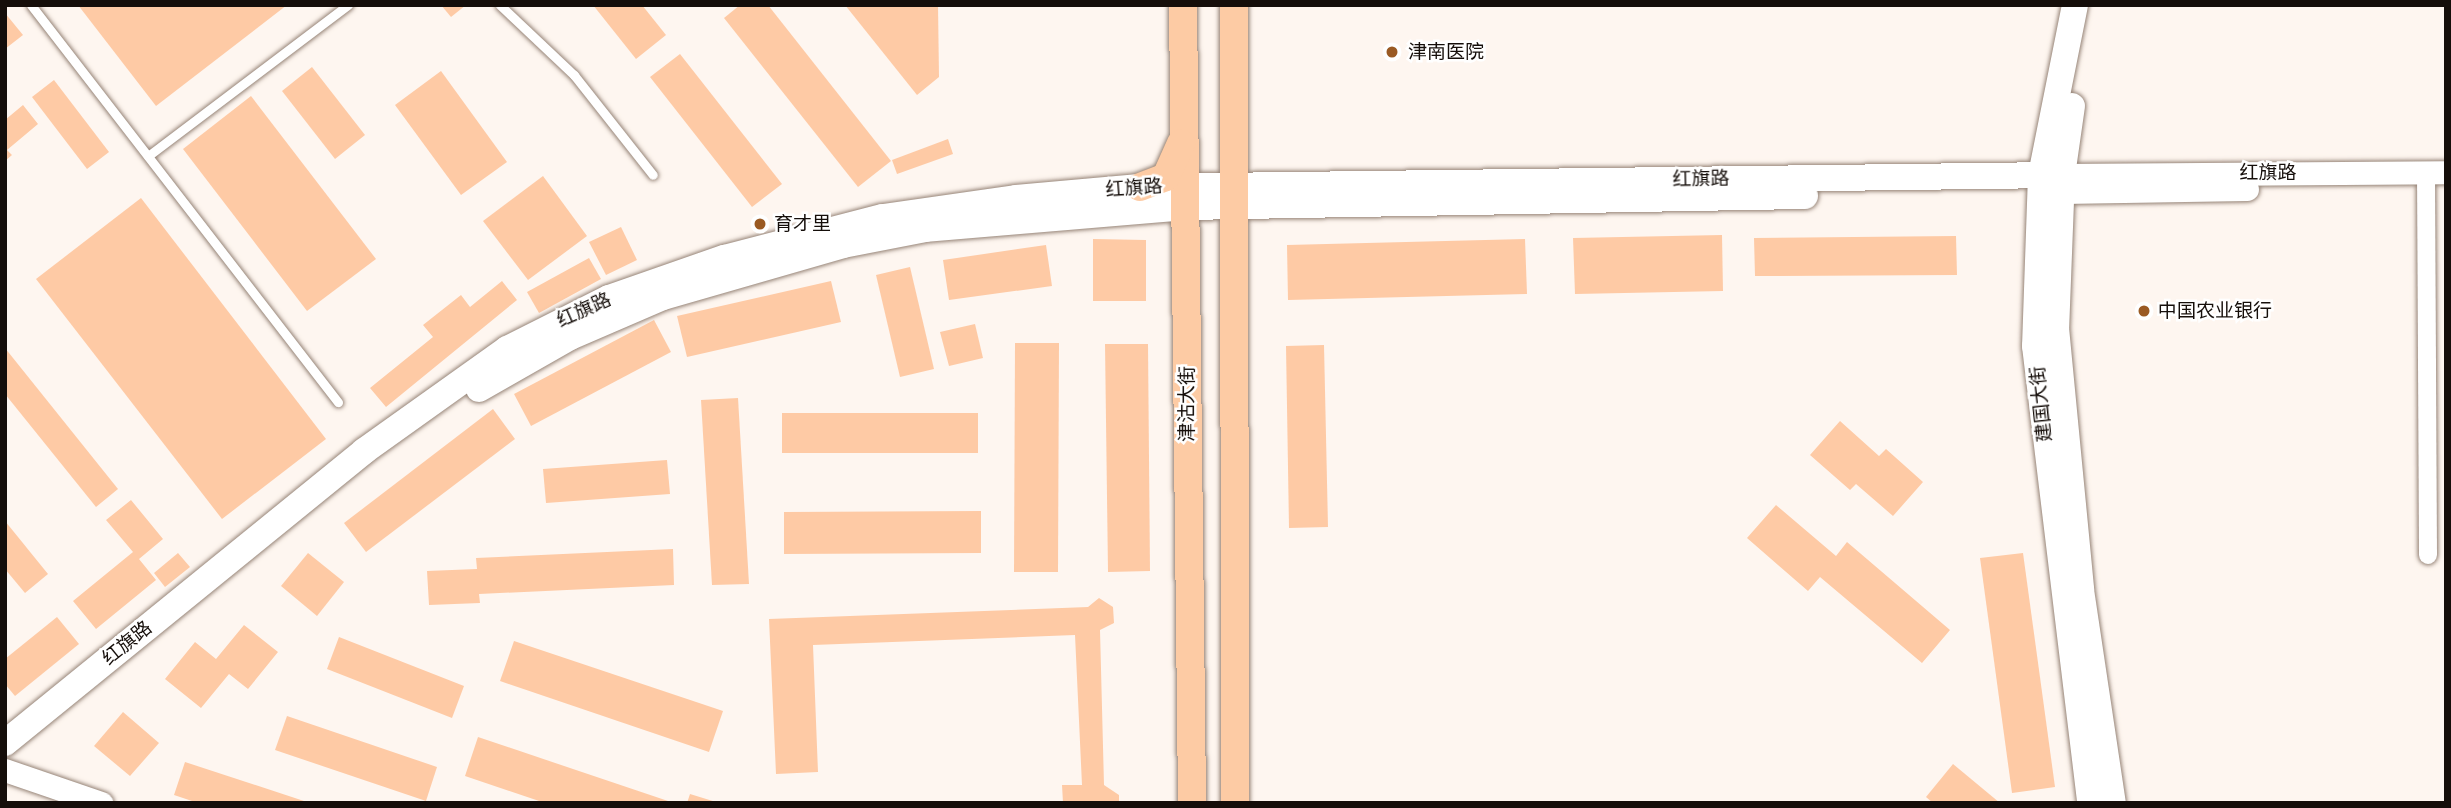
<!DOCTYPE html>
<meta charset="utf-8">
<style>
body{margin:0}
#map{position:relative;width:2451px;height:808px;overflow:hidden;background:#fef6f0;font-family:"Archivo Narrow","Noto Sans SC",sans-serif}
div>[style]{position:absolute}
.building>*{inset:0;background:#fecaa5}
.roads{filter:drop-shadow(0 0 2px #968477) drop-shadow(0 0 2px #968477)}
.service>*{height:9px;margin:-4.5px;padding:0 4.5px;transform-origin:4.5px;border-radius:4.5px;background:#fff}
.minor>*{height:18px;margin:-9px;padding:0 9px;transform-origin:9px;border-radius:9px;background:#fff}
.tertiary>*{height:23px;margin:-11.5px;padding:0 11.5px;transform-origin:11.5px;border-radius:11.5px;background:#fff}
.secondary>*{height:26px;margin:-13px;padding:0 13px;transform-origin:13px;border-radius:13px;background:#fff}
.primary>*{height:28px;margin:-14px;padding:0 14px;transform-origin:14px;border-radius:14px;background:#fdcba4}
.dots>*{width:19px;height:19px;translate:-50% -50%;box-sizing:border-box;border:4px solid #fff;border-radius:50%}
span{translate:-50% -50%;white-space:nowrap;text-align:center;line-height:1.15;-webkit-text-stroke:5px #fff;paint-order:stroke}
.poi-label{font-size:19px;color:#150e0a}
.left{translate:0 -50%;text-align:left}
.street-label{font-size:19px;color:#150e0a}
.frame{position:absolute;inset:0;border:7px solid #150e0a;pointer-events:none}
</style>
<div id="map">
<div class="building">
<i style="clip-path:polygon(78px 5px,287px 5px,156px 106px)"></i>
<i style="clip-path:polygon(441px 5px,466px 5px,451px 17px)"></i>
<i style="clip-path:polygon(593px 5px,642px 5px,666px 35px,636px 59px)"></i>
<i style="clip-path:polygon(740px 5px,768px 5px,891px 161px,858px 187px,724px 18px)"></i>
<i style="clip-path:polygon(845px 5px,938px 5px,939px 77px,917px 95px)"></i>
<i style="clip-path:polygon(5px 13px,23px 35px,5px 49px)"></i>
<i style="clip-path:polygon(680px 54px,782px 184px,752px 207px,650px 77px)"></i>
<i style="clip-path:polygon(312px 67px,365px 135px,335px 159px,282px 91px)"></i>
<i style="clip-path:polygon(441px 71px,507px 162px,461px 195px,395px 105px)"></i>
<i style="clip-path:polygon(54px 80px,109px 152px,87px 169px,32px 97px)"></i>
<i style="clip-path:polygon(251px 96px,376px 259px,307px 311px,183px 149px)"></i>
<i style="clip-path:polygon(23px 105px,38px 124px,7px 150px,12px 155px,5px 161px,5px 120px)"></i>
<i style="clip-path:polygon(948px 139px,953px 154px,897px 174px,892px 160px)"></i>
<i style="clip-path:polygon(543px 176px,587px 236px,528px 280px,483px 221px)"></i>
<i style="clip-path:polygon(141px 198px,326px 439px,222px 519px,36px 279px)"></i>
<i style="clip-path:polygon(621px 227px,637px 260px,606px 275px,589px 242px)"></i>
<i style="clip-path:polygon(1722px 235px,1723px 291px,1575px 294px,1573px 238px)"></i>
<i style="clip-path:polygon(1956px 236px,1957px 275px,1755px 276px,1754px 238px)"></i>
<i style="clip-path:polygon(1093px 239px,1146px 240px,1146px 301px,1093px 301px)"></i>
<i style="clip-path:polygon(1525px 239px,1527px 294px,1288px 300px,1287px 245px)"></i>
<i style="clip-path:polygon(1046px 245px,1052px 286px,949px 300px,943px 260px)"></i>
<i style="clip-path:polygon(589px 258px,601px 279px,539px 313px,527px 292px)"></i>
<i style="clip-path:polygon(910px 267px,934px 369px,900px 377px,876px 275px)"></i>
<i style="clip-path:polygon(502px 281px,517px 300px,386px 407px,370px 388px,433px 337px,423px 325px,461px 295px,470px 307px)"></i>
<i style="clip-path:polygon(831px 281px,841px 322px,687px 357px,677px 316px)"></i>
<i style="clip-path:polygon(654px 320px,671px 352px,531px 426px,514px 394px)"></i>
<i style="clip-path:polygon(975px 324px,983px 358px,949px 366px,940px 332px)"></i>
<i style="clip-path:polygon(1015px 343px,1059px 343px,1058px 572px,1014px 572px)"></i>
<i style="clip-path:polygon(1105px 344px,1148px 344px,1150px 571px,1108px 572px)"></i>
<i style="clip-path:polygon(1324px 345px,1328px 527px,1289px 528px,1286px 346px)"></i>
<i style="clip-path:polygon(5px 348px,118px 489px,96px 507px,5px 394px)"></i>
<i style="clip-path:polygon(738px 398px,749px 584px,712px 585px,701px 400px)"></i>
<i style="clip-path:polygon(493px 409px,515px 439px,366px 552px,344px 523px)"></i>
<i style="clip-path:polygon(782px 413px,978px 413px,978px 453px,782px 453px)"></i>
<i style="clip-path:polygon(1840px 421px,1879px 456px,1886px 449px,1923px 482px,1893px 516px,1856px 484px,1850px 490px,1810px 455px)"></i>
<i style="clip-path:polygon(667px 460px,670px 494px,546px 503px,543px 469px)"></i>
<i style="clip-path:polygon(131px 500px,163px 539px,139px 559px,156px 580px,96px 629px,73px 601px,133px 552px,106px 520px)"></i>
<i style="clip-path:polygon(1776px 505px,1836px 556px,1847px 542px,1950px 630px,1922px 663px,1820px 577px,1808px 591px,1747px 538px)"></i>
<i style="clip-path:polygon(981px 511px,981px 553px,784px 554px,784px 512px)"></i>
<i style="clip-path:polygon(5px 521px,48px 574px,25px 593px,5px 569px)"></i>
<i style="clip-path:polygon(673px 549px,674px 585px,479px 594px,480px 603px,429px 605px,427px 571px,477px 569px,476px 558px)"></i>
<i style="clip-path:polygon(178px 553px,190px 567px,165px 587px,154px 573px)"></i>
<i style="clip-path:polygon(308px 553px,344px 582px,317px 616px,281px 586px)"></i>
<i style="clip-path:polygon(2023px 553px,2055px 787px,2012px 793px,1980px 558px)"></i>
<i style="clip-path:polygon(1099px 598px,1113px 607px,1114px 623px,1100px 630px,1104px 785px,1119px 795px,1119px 803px,1063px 803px,1062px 785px,1082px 785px,1075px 635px,813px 645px,818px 772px,776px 774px,769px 619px,1088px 607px)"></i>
<i style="clip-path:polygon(57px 617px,79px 644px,15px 696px,5px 684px,5px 659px)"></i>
<i style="clip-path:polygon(244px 625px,278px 652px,248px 689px,229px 674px,201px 708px,165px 679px,195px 642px,216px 659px)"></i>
<i style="clip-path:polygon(339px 637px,464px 686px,452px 718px,327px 669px)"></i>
<i style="clip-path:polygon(514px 641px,723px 711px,709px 752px,500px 681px)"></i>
<i style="clip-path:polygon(123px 712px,159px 743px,130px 776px,94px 746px)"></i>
<i style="clip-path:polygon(287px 716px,437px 767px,426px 801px,275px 750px)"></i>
<i style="clip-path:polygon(478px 737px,671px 802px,671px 803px,545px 803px,465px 776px)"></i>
<i style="clip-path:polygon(185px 762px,307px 802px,307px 803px,198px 803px,174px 795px)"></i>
<i style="clip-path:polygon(1953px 764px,2000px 803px,1933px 803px,1926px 797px)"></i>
<i style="clip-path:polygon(690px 794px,716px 802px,715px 803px,687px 803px)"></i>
</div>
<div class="roads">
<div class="service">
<i style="left:31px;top:5px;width:502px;rotate:52.29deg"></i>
<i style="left:500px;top:5px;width:102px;rotate:43.4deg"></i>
<i style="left:574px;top:75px;width:127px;rotate:51.7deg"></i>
<i style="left:148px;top:156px;width:251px;rotate:-37.1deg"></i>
</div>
<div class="minor">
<i style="left:2426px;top:172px;width:383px;rotate:89.7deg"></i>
</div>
<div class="tertiary">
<i style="left:2062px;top:175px;width:384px;rotate:-0.4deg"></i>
<i style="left:2062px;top:192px;width:185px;rotate:-0.9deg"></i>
<i style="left:5px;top:770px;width:102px;rotate:19deg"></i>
</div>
<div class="secondary">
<i style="left:2075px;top:5px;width:173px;rotate:101.3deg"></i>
<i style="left:2041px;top:175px;width:171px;rotate:92deg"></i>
<i style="left:2035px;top:346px;width:460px;rotate:83.1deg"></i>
<i style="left:2072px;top:106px;width:70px;rotate:98.2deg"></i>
<i style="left:2062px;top:175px;width:153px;rotate:92.2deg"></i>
<i style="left:2056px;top:328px;width:263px;rotate:84.5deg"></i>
<i style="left:2081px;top:590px;width:215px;rotate:81.5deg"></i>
<i style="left:479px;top:389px;width:105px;rotate:-29.7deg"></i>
<i style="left:570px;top:337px;width:101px;rotate:-23.3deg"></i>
<i style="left:663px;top:297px;width:187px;rotate:-16.1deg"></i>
<i style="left:843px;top:245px;width:84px;rotate:-11deg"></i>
<i style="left:925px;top:229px;width:261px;rotate:-4.8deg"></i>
<i style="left:1185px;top:207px;width:620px;rotate:-1.02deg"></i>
<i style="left:5px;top:743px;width:463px;rotate:-39.1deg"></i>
<i style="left:364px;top:451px;width:176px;rotate:-35.5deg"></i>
<i style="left:507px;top:349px;width:114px;rotate:-26.6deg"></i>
<i style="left:609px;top:298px;width:122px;rotate:-19.2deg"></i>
<i style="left:724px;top:258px;width:164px;rotate:-14.5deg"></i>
<i style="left:883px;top:217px;width:134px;rotate:-8.1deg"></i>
<i style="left:1016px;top:198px;width:124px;rotate:-5.1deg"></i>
<i style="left:1140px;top:187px;width:922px;rotate:-0.75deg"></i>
</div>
<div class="primary">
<i style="left:1183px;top:5px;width:798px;rotate:89.35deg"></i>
<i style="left:1234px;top:5px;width:798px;rotate:89.93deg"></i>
<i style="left:1140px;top:187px;width:28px;rotate:-21deg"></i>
<i style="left:1166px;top:177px;width:37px;rotate:-66deg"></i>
</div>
</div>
<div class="dots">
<i style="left:1392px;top:52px;background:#9a5a23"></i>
<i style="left:760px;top:224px;background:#9a5a23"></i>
<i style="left:2144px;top:311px;background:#9a5a23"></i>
</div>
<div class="poi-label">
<span class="left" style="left:1408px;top:52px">津南医院</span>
<span class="left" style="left:774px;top:224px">育才里</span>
<span class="left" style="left:2158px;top:311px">中国农业银行</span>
</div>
<div class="street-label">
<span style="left:2268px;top:173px">红旗路</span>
<span style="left:1701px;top:179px;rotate:-1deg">红旗路</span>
<span style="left:1134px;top:188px;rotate:-4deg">红旗路</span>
<span style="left:584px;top:310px;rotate:-24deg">红旗路</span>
<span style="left:1187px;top:404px;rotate:-90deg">津沽大街</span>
<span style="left:2041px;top:404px;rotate:-96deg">建国大街</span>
<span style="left:127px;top:643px;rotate:-39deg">红旗路</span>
</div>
<div class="frame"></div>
</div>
